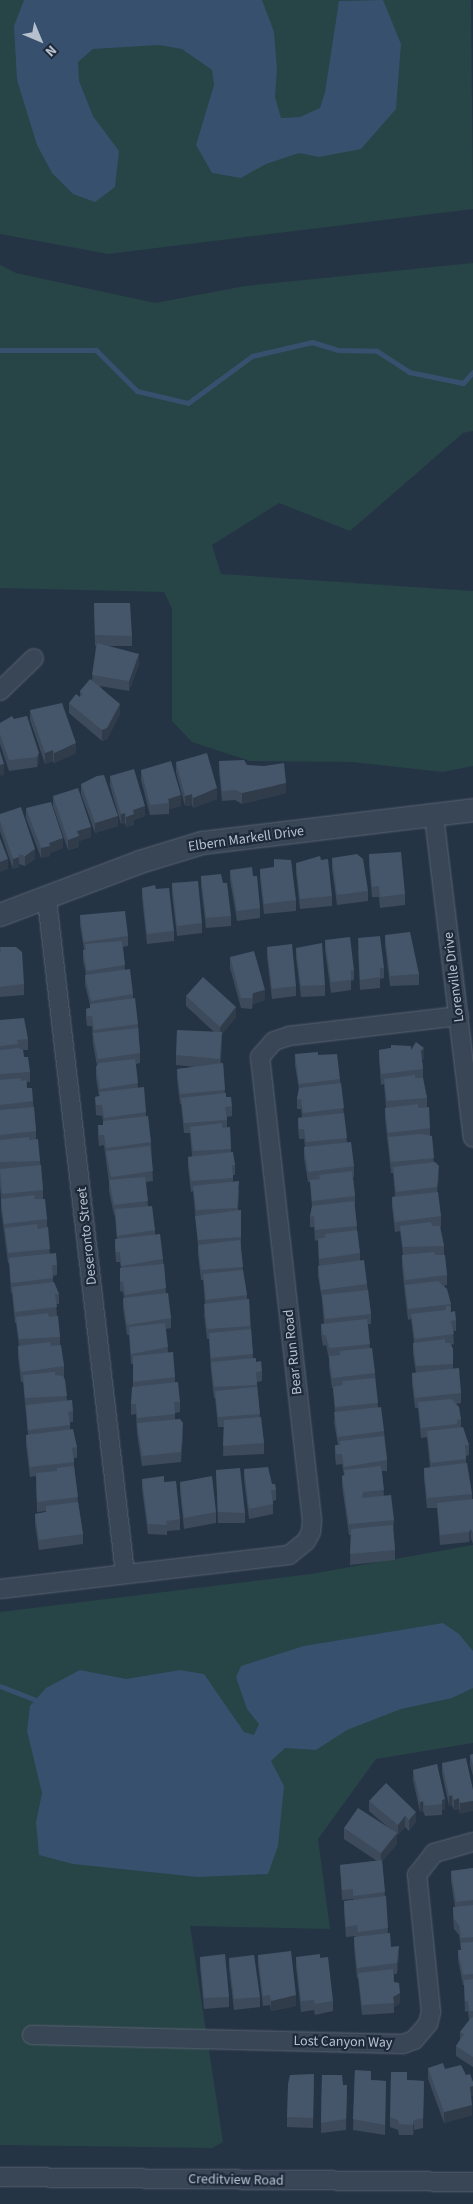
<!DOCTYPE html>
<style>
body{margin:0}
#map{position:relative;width:473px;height:2204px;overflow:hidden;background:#253445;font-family:"Source Sans 3",sans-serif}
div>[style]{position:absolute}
.green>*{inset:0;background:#274446}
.water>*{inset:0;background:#37506e}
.stream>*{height:5px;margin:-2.5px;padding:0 2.5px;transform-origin:2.5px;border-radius:2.5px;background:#37506e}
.roads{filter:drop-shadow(0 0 1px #586372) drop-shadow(0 0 1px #586372)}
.minor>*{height:18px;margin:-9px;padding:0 9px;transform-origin:9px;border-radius:9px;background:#394655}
.tertiary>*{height:22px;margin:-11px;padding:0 11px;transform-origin:11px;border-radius:11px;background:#394655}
.wall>*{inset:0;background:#3c4a5b}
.shaded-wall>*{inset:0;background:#313c4a}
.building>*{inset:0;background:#46566a}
span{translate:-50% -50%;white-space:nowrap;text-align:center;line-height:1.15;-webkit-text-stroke:4.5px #1e2a3a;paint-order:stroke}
.street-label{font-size:14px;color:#b7c1ce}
.north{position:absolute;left:15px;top:15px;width:50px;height:50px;-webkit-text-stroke:4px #1e2a3a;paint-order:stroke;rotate:135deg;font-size:14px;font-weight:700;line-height:20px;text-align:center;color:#b7c1ce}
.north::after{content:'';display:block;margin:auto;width:18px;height:22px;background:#b7c1ce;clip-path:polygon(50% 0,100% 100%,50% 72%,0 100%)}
</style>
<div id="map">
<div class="green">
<i style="clip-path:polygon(0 0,471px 0,473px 209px,108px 254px,0 234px)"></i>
<i style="clip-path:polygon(473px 263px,473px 431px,463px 433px,350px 531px,279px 503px,212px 545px,221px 574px,473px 591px,473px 766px,443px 772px,352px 762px,250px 761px,192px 742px,172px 721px,172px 609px,164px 592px,0 588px,0 265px,16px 273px,155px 303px,245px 286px)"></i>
<i style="clip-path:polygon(473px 1545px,473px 1743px,376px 1759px,318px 1839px,330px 1929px,190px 1926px,223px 2142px,212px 2148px,0 2145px,0 1612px,311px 1574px)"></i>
</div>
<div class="water">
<i style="clip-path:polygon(24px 0,262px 0,274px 32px,277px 69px,275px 97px,281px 118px,300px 117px,320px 108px,325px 92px,339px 1px,383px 0,401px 44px,396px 109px,361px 149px,319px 157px,299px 153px,266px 164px,241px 178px,212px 173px,196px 145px,214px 85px,212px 70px,182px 49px,159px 45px,93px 49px,78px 62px,79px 81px,93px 116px,119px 151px,115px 187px,95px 202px,73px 194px,52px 173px,37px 145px,17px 80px,14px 26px)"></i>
<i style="clip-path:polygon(443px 1623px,459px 1634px,473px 1651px,473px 1688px,452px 1698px,401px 1709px,347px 1730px,316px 1750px,285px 1748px,271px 1761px,284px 1786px,278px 1846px,268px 1874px,198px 1877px,73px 1864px,39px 1855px,36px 1822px,42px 1793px,27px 1731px,30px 1706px,46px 1688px,80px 1670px,126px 1679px,180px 1670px,204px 1674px,244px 1732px,254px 1735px,259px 1724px,247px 1709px,236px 1677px,241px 1666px,304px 1646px)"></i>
</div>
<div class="stream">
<i style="left:0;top:350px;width:96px"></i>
<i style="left:96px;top:350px;width:58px;rotate:45deg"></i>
<i style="left:137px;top:391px;width:52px;rotate:13.2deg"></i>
<i style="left:188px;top:403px;width:79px;rotate:-36.3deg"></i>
<i style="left:252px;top:356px;width:62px;rotate:-13.1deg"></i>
<i style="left:312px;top:342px;width:27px;rotate:17deg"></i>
<i style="left:338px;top:350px;width:39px;rotate:1deg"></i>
<i style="left:377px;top:351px;width:38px;rotate:33deg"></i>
<i style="left:409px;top:372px;width:55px;rotate:11.5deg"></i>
<i style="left:463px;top:383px;width:15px;rotate:-48deg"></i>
<i style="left:0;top:1686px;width:44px;rotate:21.3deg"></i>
</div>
<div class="roads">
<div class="minor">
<i style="left:0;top:691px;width:47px;rotate:-44.1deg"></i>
<i style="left:434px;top:816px;width:324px;rotate:83.1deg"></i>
<i style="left:47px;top:900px;width:678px;rotate:83.39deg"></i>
<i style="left:0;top:1589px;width:291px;rotate:-6.7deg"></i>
<i style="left:289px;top:1555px;width:22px;rotate:-39deg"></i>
<i style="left:306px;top:1541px;width:10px;rotate:-61deg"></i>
<i style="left:311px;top:1532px;width:12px;rotate:-85deg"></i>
<i style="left:312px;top:1520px;width:466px;rotate:-96.4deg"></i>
<i style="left:260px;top:1057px;width:21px;rotate:-49deg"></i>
<i style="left:274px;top:1041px;width:16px;rotate:-18deg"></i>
<i style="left:289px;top:1036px;width:171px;rotate:-6.7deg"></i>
<i style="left:32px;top:2035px;width:371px;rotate:1.4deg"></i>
<i style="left:403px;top:2044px;width:12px;rotate:-20deg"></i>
<i style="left:414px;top:2040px;width:21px;rotate:-49deg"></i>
<i style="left:428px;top:2024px;width:12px;rotate:-76deg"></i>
<i style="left:431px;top:2012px;width:138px;rotate:-95.8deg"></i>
<i style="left:417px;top:1875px;width:28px;rotate:-52deg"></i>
<i style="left:434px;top:1853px;width:41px;rotate:-15.8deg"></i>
<i style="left:0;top:2177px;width:473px;rotate:0.6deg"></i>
</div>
<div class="tertiary">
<i style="left:0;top:915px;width:150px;rotate:-20.7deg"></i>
<i style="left:140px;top:862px;width:65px;rotate:-17deg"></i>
<i style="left:202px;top:843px;width:273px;rotate:-6.9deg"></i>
</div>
</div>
<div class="wall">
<i style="clip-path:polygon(94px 603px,132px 636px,132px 646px,108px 646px,139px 664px,129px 691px,100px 686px,120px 714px,107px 739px,102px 741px,69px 713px,69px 703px,80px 697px,80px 691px,92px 680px,96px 646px,95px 646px)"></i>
<i style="clip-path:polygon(30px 710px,76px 753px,54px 763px,53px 761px,45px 764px,30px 720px)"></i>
<i style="clip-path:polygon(27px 716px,39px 763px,37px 767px,9px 771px,0 744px,0 723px)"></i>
<i style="clip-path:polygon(219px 761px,247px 765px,286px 793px,242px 804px,235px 800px,222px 801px,219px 772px)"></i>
<i style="clip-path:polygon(176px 762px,217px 799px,193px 808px,192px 805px,185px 806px,176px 772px)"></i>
<i style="clip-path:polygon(141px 770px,181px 806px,169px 809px,169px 814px,150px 815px,141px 780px)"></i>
<i style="clip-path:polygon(110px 776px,145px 816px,134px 820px,134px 825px,126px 827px,125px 823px,121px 824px,110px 786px)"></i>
<i style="clip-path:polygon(81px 784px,118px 826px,95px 833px,81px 794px)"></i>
<i style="clip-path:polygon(53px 796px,91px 837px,79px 841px,79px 847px,68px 850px,53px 806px)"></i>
<i style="clip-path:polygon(26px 808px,63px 848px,50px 853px,50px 856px,41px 858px,26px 818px)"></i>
<i style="clip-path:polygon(0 814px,35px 859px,25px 866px,19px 864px,19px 867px,13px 869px,0 831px)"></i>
<i style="clip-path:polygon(369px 854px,405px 894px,405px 905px,380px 908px,379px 897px,372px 897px,369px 865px)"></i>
<i style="clip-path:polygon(332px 858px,368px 891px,368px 901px,337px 905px,332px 869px)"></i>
<i style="clip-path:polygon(296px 863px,332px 896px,332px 906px,300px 909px,296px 873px)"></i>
<i style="clip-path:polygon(260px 869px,296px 900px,296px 911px,264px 914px,260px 879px)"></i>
<i style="clip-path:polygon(230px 870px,260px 908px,260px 918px,237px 921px,230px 880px)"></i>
<i style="clip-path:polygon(201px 876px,231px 916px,231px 926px,206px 928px,201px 886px)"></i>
<i style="clip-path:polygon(172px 883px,202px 923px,202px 933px,177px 936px,172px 894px)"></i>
<i style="clip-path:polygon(142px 888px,174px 931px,174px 941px,147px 944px,142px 898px)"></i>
<i style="clip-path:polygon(80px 915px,128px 936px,128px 946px,123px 947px,125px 970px,133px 994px,133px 999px,138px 1024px,140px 1053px,140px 1063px,136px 1064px,138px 1088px,146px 1112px,146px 1117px,151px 1142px,153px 1181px,146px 1182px,148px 1206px,155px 1230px,155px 1235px,163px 1259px,166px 1293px,171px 1318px,171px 1328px,166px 1329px,168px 1352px,175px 1377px,175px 1383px,180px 1402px,180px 1412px,175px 1413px,175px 1419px,183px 1434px,181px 1462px,142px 1466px,137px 1434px,136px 1414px,131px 1415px,131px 1404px,133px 1387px,133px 1364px,131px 1364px,129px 1335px,127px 1335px,123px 1308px,123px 1298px,124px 1298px,123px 1292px,120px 1291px,120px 1268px,121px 1268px,120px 1262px,116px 1262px,115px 1249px,115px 1239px,117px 1239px,115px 1215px,114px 1215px,109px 1191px,109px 1182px,106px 1161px,104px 1145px,99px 1146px,98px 1136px,98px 1125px,103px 1125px,103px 1121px,102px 1116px,96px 1115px,95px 1097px,99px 1096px,96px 1078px,96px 1067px,97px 1066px,93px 1044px,92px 1026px,87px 1026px,86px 1019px,86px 1009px,90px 1008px,90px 1005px,85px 985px,85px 975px,86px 975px,83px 960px,83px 950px,84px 950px,80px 925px)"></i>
<i style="clip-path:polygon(385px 935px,419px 974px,419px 985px,390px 986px,385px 945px)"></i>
<i style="clip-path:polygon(325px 940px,354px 970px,354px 980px,351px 981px,351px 990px,331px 993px,325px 950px)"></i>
<i style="clip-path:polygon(0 947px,24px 984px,24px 995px,0 997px)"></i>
<i style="clip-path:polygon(267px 947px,296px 986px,296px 996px,272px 999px,267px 957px)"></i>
<i style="clip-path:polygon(296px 948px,325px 985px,325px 996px,301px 997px,296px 958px)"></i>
<i style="clip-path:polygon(358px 949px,384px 968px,384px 978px,380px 979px,380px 988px,360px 990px)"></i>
<i style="clip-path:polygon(230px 957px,265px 1000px,253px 1004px,252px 1009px,241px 1008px,230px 968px)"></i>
<i style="clip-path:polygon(186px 996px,236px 1017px,222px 1034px,221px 1064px,223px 1063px,225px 1093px,226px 1097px,232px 1106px,232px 1116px,227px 1117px,227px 1128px,230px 1127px,231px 1152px,235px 1165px,235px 1175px,233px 1175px,233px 1182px,239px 1191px,238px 1211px,241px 1210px,241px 1248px,243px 1271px,247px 1295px,247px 1299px,249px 1299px,253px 1358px,256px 1362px,262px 1371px,262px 1381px,257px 1382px,260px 1417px,264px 1443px,264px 1454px,223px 1456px,224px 1427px,218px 1427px,215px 1398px,214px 1398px,211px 1372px,209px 1339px,207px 1339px,204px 1315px,205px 1304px,203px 1280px,201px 1280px,198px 1255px,198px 1246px,193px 1191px,191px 1192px,188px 1167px,188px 1157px,192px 1156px,190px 1133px,184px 1133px,181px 1104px,180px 1104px,177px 1079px,177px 1069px,195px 1067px,176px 1065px,176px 1055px,214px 1032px,186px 1006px)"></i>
<i style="clip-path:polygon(0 1020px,28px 1039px,28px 1050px,23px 1050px,24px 1057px,30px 1072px,30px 1082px,27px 1082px,27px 1088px,33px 1101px,36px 1131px,36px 1139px,40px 1161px,43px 1190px,43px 1199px,47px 1219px,47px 1228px,50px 1254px,57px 1265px,57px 1275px,53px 1276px,53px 1282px,59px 1294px,59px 1304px,56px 1304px,57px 1316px,60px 1337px,60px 1345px,64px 1366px,64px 1377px,67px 1400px,73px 1411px,73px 1422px,70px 1422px,70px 1430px,77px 1447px,77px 1458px,74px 1458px,74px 1466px,78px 1502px,83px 1534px,83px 1544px,39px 1550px,35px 1524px,35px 1514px,46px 1512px,46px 1511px,37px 1512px,36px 1476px,30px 1477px,26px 1445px,26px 1435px,28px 1435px,23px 1382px,21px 1382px,18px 1357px,18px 1346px,19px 1346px,16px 1323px,15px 1323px,12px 1293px,11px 1293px,9px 1263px,8px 1263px,1px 1209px,1px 1199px,0 1186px)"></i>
<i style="clip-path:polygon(391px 1045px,411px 1050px,424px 1058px,422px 1060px,423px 1069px,423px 1079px,427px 1098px,427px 1107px,430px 1128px,430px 1136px,434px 1162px,439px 1176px,437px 1192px,441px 1216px,441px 1227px,440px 1227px,444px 1246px,444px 1255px,447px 1275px,447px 1285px,444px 1286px,451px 1304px,451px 1312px,456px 1320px,456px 1331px,453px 1331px,454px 1344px,451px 1345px,453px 1349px,453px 1369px,461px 1393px,461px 1403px,456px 1404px,461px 1419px,461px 1427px,469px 1445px,469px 1455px,466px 1456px,466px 1463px,472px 1494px,472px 1499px,473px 1499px,473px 1544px,471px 1539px,469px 1542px,440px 1545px,437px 1508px,427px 1508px,424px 1479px,424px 1468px,430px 1468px,427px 1437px,421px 1438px,418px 1408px,415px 1408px,412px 1384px,412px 1373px,416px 1373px,413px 1354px,413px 1343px,414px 1343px,411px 1319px,408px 1320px,405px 1295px,402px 1266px,402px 1255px,403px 1255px,400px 1231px,395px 1232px,392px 1207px,392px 1197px,395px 1196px,393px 1173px,391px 1173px,385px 1118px,385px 1108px,386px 1108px,384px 1084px,381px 1085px,379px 1060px,379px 1050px,391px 1048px)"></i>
<i style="clip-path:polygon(295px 1054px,318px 1055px,340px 1079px,347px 1143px,354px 1166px,354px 1177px,353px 1177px,355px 1196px,355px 1207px,357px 1230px,360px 1253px,360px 1261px,367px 1284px,371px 1314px,371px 1324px,368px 1324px,370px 1348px,375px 1373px,378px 1407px,384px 1431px,387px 1460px,387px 1471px,382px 1471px,384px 1496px,394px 1520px,393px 1530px,395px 1550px,395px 1560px,350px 1565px,351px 1535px,349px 1535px,342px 1486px,342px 1476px,344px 1475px,342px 1464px,336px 1465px,335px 1456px,335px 1445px,338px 1445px,334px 1423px,335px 1412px,333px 1388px,332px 1388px,329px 1367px,329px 1358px,329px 1359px,326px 1345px,323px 1346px,321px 1334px,321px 1324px,324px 1324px,322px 1300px,318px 1276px,318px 1266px,319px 1266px,318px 1240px,315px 1241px,314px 1227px,310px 1227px,310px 1217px,312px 1207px,310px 1182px,308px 1182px,304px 1158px,304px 1147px,305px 1147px,304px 1139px,299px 1139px,298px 1128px,298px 1118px,302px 1117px,301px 1109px,297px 1109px,297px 1099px,299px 1090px,295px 1065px)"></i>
<i style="clip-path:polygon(244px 1469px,272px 1484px,276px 1490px,276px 1500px,273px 1501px,273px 1514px,249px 1519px,244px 1479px)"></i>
<i style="clip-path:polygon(216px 1470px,245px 1513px,245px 1523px,218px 1523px)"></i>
<i style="clip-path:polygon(142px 1479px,164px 1482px,180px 1519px,180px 1530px,167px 1531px,167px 1535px,148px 1534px,142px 1489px)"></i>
<i style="clip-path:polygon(180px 1482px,216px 1512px,216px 1523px,184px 1529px,180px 1492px)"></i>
<i style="clip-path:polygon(473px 1754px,473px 1776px,470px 1765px,470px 1755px)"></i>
<i style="clip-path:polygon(442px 1763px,473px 1790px,460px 1814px,459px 1809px,454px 1810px,452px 1805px,449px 1806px,442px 1773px)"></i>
<i style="clip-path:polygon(437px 1764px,445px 1810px,442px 1810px,442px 1815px,425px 1816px,423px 1811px,420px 1812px,413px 1780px,413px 1770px)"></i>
<i style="clip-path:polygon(369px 1801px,416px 1822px,409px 1831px,405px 1827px,398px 1835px,397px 1834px,397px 1844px,382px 1861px,388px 1933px,391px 1947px,399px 1956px,397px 1974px,394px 1974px,394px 1982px,400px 2003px,394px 2007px,394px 2013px,362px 2015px,358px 1978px,357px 1978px,354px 1947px,354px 1937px,357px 1936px,346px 1937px,344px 1912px,344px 1901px,353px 1900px,353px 1899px,342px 1900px,340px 1865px,377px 1861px,344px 1839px,344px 1828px,390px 1829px,369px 1811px)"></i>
<i style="clip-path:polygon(473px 1868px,473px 2067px,456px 2056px,456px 2046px,460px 2040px,460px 2032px,469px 2020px,468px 2011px,465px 2012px,464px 1985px,463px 1985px,458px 1960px,458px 1950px,461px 1950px,459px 1935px,454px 1929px,453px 1917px,453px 1907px,455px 1907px,451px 1881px,451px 1871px)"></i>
<i style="clip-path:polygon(258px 1955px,296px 2006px,271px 2011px,270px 2005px,263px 2006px,258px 1966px)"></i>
<i style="clip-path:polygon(200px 1957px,229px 1997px,229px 2007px,204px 2009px,200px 1967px)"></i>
<i style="clip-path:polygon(296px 1957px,333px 2001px,333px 2011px,315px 2015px,314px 2010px,301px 2012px,296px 1967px)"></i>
<i style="clip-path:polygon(229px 1958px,260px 1997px,260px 2007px,234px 2010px,229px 1968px)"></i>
<i style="clip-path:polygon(428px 2068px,445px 2069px,471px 2097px,472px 2115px,444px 2123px,428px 2079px)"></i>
<i style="clip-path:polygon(355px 2070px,371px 2080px,386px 2081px,385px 2135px,353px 2130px)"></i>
<i style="clip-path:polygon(314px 2074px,313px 2128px,287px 2127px,287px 2117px)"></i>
<i style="clip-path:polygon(322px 2075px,343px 2085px,347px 2085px,346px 2130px,321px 2133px)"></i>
<i style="clip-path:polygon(407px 2080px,424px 2081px,423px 2128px,414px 2130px,413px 2135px,399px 2135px,398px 2130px,390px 2127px,390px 2117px)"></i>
</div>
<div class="shaded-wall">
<i style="clip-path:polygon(139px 654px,139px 664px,129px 691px,129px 681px)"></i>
<i style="clip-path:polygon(120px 704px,120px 714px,107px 739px,102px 741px,102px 730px)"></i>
<i style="clip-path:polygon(76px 743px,76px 753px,54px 763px,54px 753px)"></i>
<i style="clip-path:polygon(53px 750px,53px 761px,45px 764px,45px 753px)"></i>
<i style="clip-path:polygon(39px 753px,39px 763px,37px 767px,37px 757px)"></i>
<i style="clip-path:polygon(4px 764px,4px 775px,0 776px,0 765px)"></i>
<i style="clip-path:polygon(286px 783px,286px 793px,242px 804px,242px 793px)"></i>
<i style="clip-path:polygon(217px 788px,217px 799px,193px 808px,193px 798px)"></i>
<i style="clip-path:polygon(192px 794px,192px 805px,185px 806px,185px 796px)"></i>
<i style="clip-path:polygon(181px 795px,181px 806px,169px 809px,169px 803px,168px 799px)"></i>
<i style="clip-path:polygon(145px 806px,145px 816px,134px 820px,134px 825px,126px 827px,126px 817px,133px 810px)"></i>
<i style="clip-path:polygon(125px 813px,125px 823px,121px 824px,121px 814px)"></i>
<i style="clip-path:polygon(118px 816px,118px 826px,95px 833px,95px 823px)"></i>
<i style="clip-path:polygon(91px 827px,91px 837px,79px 841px,79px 847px,68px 850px,68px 840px,77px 831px)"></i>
<i style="clip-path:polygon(63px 838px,63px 848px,50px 853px,50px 856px,41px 858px,41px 848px,49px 843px)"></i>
<i style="clip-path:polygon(35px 849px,35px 859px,25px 866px,25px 856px)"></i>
<i style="clip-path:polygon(19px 857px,19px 867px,13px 869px,13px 859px)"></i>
<i style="clip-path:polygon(8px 859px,8px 869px,0 872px,0 862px)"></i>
<i style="clip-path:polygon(265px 990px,265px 1000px,253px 1004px,252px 1009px,253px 993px)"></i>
<i style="clip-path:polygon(236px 1007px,236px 1017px,222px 1034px,220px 1069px,220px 1027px)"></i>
<i style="clip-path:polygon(424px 1048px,424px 1058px,421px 1062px,421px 1051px)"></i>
<i style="clip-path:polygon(439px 1166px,439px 1176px,437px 1197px,437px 1187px)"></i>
<i style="clip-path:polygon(183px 1423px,183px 1434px,181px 1462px,181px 1452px)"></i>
<i style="clip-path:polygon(471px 1529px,471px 1539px,469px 1542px,469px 1532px)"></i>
<i style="clip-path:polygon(452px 1795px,452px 1805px,449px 1806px,449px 1796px)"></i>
<i style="clip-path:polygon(459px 1798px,459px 1809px,454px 1810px,454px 1800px)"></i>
<i style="clip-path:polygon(445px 1799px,445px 1810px,442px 1810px,442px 1800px)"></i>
<i style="clip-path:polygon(423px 1801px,423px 1811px,420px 1812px,420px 1802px)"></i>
<i style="clip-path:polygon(473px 1801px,473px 1811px,460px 1814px,460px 1803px)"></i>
<i style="clip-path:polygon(416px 1812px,416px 1822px,409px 1831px,409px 1820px)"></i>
<i style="clip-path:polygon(405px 1816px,405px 1827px,398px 1835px,398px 1825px)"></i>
<i style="clip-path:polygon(397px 1833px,397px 1844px,381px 1863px,381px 1853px)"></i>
<i style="clip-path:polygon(399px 1946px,399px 1956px,397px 1974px,397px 1963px)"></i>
<i style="clip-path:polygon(400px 1993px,400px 2003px,394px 2007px,393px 1997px)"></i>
<i style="clip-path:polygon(296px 1995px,296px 2006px,271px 2011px,271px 2001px)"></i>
<i style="clip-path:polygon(473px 2086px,473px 2096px,470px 2097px,470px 2087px)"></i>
<i style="clip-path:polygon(472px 2105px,472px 2115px,444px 2123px,444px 2112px)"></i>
<i style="clip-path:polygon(414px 2120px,414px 2130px,413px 2135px,413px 2125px)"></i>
</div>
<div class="building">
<i style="clip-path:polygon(94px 603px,130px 603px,132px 636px,95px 635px)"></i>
<i style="clip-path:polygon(97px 643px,139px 654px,129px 681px,92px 675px)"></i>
<i style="clip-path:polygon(90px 679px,120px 704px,107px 728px,102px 730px,69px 703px,76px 694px,80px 697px,83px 694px,80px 691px)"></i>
<i style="clip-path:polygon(62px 703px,76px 743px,54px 753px,53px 750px,45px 753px,30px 710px)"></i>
<i style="clip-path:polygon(12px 716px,14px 719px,27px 716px,39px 753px,37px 757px,9px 760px,0 734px,0 723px)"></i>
<i style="clip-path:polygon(0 751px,4px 764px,0 765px)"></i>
<i style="clip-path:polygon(207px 753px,217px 788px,193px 798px,192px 794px,185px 796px,176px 762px)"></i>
<i style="clip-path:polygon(244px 760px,247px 765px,264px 766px,284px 763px,286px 783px,242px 793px,235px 790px,222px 791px,219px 761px)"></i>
<i style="clip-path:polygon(171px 761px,181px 795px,168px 799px,169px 803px,150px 805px,141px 770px)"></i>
<i style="clip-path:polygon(134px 769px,145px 806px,133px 810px,134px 814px,126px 817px,125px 813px,121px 814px,110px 776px)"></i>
<i style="clip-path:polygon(104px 775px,118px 816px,95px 823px,81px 784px,97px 776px)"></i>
<i style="clip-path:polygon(78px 788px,91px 827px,77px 831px,79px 836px,68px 840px,53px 796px)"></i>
<i style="clip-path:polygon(51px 802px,63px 838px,49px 843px,50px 846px,41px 848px,26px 808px)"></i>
<i style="clip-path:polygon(21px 807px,35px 849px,25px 856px,18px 854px,19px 857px,13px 859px,0 821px,0 814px)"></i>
<i style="clip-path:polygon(0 838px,8px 859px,0 862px)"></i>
<i style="clip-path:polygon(401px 852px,405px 894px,380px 897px,379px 886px,372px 887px,369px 854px)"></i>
<i style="clip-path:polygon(357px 854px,363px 859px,368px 891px,337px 895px,332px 858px)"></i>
<i style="clip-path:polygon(320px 856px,321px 860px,328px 859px,332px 896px,300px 899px,296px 863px)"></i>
<i style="clip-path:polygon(274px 859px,291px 860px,296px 900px,264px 904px,260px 869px,274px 867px)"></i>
<i style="clip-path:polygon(252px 867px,253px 876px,257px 876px,260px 908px,237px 911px,230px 870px)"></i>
<i style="clip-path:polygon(221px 874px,223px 883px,227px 883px,231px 916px,206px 918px,201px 876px)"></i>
<i style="clip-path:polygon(198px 881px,202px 923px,177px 926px,172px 883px)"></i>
<i style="clip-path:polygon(155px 885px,156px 889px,169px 888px,174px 931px,147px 934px,142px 888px)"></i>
<i style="clip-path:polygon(125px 911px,128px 936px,84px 942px,80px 915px)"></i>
<i style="clip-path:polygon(410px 932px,419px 974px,390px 976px,385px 935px)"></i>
<i style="clip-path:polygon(380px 936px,384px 968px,380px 968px,380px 977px,360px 980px,358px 938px)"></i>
<i style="clip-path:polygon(350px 937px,354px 970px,351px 970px,351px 980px,331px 982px,325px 940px)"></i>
<i style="clip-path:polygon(122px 941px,125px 965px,87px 971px,83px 950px,86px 950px,85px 944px)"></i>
<i style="clip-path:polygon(322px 943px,325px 985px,301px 986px,296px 948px)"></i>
<i style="clip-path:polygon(292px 944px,296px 986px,272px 989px,267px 947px)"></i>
<i style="clip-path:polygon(0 947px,16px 947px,22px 952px,24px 984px,0 987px,0 952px,1px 952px)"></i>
<i style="clip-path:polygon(254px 951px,265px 990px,253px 993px,252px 998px,241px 998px,230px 957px)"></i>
<i style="clip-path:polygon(130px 969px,133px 994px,91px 1001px,85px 975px)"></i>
<i style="clip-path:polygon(203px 977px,236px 1007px,220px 1027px,186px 996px)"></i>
<i style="clip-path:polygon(135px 998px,138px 1024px,94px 1030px,92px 1016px,87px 1016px,86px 1009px,90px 1008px,90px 1004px)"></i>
<i style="clip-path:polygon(24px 1018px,28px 1039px,17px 1040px,18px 1044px,0 1046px,0 1020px)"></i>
<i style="clip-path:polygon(138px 1028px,140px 1053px,98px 1059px,93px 1033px)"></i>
<i style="clip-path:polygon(177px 1030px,222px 1032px,220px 1059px,176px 1055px)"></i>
<i style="clip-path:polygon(416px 1042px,424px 1048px,421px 1051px,423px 1069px,381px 1074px,379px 1050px,391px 1048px,391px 1045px,411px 1046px,411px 1050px)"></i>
<i style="clip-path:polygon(18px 1048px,23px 1050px,24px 1057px,28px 1057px,30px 1072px,0 1074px,0 1050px)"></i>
<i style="clip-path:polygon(318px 1052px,318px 1055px,337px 1054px,340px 1079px,299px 1084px,295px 1054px)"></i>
<i style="clip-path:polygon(135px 1059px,138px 1083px,100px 1089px,96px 1067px,99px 1063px)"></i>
<i style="clip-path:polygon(223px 1063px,225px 1090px,180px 1094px,177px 1069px)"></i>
<i style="clip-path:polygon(415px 1075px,415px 1078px,423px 1078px,427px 1098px,387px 1101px,384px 1079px)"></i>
<i style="clip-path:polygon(21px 1078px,21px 1081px,26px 1080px,27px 1088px,32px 1088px,33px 1101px,0 1105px,0 1080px)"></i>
<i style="clip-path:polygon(341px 1083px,344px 1108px,303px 1113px,301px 1099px,297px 1099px,299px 1088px)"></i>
<i style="clip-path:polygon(144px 1087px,146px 1112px,104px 1118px,102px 1105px,96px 1105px,95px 1097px,100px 1096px,99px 1092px)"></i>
<i style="clip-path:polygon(226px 1093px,226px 1097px,231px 1097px,232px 1106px,225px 1107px,227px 1120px,184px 1123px,181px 1098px)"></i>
<i style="clip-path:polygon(418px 1104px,418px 1108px,429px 1107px,430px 1128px,388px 1133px,385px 1108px)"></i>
<i style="clip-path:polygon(34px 1107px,36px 1131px,0 1135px,0 1110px)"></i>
<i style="clip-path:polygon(344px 1113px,347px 1138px,306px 1142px,304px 1129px,299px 1129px,298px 1118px)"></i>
<i style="clip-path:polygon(148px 1116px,151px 1142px,106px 1148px,104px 1135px,99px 1135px,98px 1125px,103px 1125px,103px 1121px)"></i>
<i style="clip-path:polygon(222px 1123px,222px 1128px,230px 1127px,231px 1149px,193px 1151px,190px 1127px)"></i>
<i style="clip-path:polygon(421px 1134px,432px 1136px,434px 1158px,391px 1162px,388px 1137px)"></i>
<i style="clip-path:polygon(29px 1137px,29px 1140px,38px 1139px,40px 1161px,0 1162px,0 1140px)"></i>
<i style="clip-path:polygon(351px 1142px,354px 1166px,308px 1172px,304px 1147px)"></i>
<i style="clip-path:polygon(150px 1146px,153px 1171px,111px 1177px,106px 1151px)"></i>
<i style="clip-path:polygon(233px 1152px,235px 1165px,232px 1165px,233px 1178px,191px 1181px,188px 1157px)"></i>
<i style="clip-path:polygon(435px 1162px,439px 1166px,437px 1187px,396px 1192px,393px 1167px)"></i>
<i style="clip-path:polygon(41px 1165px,43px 1190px,2px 1194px,0 1169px)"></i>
<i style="clip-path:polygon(352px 1171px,355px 1196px,312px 1201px,310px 1180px,320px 1179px,319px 1175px)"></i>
<i style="clip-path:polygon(145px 1177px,148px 1201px,114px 1205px,109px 1180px)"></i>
<i style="clip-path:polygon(239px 1181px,237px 1208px,196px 1210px,193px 1186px)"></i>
<i style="clip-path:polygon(438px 1192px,441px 1216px,395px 1222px,392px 1197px)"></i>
<i style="clip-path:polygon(34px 1195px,35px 1199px,45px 1199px,47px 1219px,4px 1224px,1px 1199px)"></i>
<i style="clip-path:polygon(354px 1201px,357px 1226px,315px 1230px,314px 1216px,310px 1217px,312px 1206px)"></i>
<i style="clip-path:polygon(152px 1206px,155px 1230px,117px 1236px,115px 1209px)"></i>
<i style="clip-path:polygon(241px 1210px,241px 1237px,198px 1240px,195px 1216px)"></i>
<i style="clip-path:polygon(431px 1222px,432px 1226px,440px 1226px,444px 1246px,403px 1247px,400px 1226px)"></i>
<i style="clip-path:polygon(37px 1224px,38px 1229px,48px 1227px,50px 1249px,8px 1253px,5px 1228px)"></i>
<i style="clip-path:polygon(357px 1230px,360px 1253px,319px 1259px,318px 1239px,326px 1237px,325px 1234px)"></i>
<i style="clip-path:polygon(160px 1234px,163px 1259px,121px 1266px,120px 1252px,116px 1252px,115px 1239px)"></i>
<i style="clip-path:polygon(240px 1240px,243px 1267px,201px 1270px,198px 1245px)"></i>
<i style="clip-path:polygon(434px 1252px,435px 1255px,445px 1255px,447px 1275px,405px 1280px,402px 1255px)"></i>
<i style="clip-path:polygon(56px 1253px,57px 1265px,52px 1265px,53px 1278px,11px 1283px,9px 1258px)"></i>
<i style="clip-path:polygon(364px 1260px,367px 1284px,321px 1290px,318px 1266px)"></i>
<i style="clip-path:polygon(164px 1264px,166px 1288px,125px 1295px,123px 1282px,120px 1281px,120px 1268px)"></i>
<i style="clip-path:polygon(243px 1270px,247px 1295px,206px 1300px,203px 1274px)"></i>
<i style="clip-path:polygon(438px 1281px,447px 1289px,451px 1304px,408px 1309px,405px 1285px)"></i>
<i style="clip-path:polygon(54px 1282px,59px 1294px,55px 1294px,57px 1307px,15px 1312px,12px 1287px)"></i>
<i style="clip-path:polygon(368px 1290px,371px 1314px,325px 1319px,322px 1295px)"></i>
<i style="clip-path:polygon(168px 1293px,171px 1318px,127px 1325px,123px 1298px)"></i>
<i style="clip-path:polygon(249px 1299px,250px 1326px,207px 1329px,204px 1304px)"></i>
<i style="clip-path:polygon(446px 1306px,450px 1306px,451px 1312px,455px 1311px,456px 1320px,451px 1321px,454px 1334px,415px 1339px,411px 1314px,446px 1310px)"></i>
<i style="clip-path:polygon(48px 1313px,49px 1317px,58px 1316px,60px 1337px,19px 1339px,16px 1317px)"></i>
<i style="clip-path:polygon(367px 1319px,370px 1344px,329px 1348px,326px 1335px,323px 1335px,321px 1324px)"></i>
<i style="clip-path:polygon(165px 1323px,168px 1347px,131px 1354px,129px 1327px)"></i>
<i style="clip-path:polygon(251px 1329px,253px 1354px,211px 1358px,209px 1333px)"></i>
<i style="clip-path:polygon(445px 1339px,445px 1343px,450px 1343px,453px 1349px,453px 1364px,416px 1366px,413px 1343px)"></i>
<i style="clip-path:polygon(50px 1342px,51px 1346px,61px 1345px,64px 1366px,21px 1372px,18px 1346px)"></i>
<i style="clip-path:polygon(372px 1348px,375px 1373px,332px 1378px,329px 1356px,340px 1355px,340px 1351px)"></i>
<i style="clip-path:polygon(173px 1352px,175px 1377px,133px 1382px,133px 1356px)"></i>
<i style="clip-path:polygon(256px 1358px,256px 1362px,261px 1361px,262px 1371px,256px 1372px,257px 1385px,214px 1387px,211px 1362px)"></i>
<i style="clip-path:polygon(459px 1368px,461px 1393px,415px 1398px,412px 1373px)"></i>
<i style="clip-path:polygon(55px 1372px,55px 1375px,63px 1376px,65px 1380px,67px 1396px,25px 1398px,23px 1375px)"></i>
<i style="clip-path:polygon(375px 1378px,378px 1403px,335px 1407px,333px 1387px,343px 1385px,342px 1381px)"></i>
<i style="clip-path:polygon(178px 1382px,180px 1402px,174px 1402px,175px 1414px,137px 1418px,136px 1404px,131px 1404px,132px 1387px)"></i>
<i style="clip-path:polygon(257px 1387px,260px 1414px,218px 1417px,215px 1391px)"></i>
<i style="clip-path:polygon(451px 1399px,459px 1407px,461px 1419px,457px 1420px,457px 1424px,421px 1428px,418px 1402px)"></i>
<i style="clip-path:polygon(72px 1400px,73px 1411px,68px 1412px,70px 1425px,28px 1430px,26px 1405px)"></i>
<i style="clip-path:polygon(381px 1407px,384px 1431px,338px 1437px,334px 1412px)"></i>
<i style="clip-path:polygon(261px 1417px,264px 1443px,223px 1446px,224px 1420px)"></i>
<i style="clip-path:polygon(180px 1419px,183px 1423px,181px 1452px,142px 1456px,137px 1423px)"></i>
<i style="clip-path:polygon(463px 1427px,469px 1445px,465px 1445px,466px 1459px,431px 1463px,427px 1431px)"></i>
<i style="clip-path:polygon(73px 1429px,77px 1447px,72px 1448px,74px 1462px,30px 1467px,26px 1435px)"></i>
<i style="clip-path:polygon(384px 1436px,387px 1460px,344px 1467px,342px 1454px,336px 1454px,335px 1445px,340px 1445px,340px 1441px)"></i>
<i style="clip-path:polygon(467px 1463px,472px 1494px,427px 1498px,424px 1468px)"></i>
<i style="clip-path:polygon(74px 1466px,78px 1497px,37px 1502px,36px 1473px,57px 1471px,57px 1468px)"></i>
<i style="clip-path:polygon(381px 1466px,384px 1490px,363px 1492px,362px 1498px,391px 1495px,394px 1520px,349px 1524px,342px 1476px,345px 1475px,344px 1470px)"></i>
<i style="clip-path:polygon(268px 1467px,272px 1484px,275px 1484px,276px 1490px,271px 1490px,273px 1504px,249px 1509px,244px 1469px)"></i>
<i style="clip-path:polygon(240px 1468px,245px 1513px,218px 1512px,216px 1470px)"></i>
<i style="clip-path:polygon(164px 1476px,164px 1482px,176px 1481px,180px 1519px,166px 1521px,167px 1525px,148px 1524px,142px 1479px)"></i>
<i style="clip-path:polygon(212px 1476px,216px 1512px,184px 1518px,180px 1482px)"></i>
<i style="clip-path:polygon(473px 1499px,473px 1533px,471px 1529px,469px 1532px,440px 1535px,437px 1503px)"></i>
<i style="clip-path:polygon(78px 1502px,83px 1534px,39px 1540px,35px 1514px,46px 1512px,46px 1506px)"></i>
<i style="clip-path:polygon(393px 1525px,395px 1550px,350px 1554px,351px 1529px)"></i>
<i style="clip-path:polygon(473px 1754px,473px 1766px,470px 1755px)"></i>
<i style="clip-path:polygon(466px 1758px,473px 1790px,473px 1801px,460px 1803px,459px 1798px,454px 1800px,452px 1795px,449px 1796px,442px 1763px)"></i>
<i style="clip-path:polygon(437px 1764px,445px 1799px,442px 1800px,442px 1804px,425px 1806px,423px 1801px,420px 1802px,413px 1770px)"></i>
<i style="clip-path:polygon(386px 1783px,416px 1812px,409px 1820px,405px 1816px,398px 1825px,369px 1801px)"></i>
<i style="clip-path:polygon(358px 1808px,397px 1833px,381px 1853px,344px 1828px)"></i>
<i style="clip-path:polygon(382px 1860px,385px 1892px,353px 1896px,353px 1889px,342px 1890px,340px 1865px)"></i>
<i style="clip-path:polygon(473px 1868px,473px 1900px,456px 1902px,451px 1871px)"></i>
<i style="clip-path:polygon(386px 1896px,388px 1928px,358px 1932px,357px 1925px,346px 1927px,344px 1901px)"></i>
<i style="clip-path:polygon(473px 1905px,473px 1937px,461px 1938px,459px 1925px,454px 1919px,453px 1907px)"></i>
<i style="clip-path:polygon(390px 1933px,391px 1947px,399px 1946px,397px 1963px,357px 1968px,354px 1937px)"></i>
<i style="clip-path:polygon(473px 1942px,473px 1974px,463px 1975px,458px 1950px,461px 1950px,461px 1943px)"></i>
<i style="clip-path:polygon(291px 1951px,296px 1995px,271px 2001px,270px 1995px,263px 1996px,258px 1955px)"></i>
<i style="clip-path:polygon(225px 1954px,229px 1997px,204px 1998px,200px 1957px)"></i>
<i style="clip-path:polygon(320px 1954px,320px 1958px,328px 1957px,333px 2001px,315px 2004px,314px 2000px,301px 2001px,296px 1957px)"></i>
<i style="clip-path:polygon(254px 1955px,260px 1997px,234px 1999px,229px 1958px)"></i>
<i style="clip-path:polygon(393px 1969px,394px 1982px,399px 1983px,400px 1993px,393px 1997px,394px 2003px,362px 2005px,358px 1973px)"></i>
<i style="clip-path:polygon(473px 1979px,473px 2011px,469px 2011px,468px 2001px,465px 2001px,464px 1980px)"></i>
<i style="clip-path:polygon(472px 2017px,473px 2018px,473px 2057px,456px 2046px,464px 2034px,460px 2032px)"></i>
<i style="clip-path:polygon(443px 2063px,445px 2069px,461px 2065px,466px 2075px,470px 2074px,473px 2082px,473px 2086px,470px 2087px,472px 2105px,444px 2112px,428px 2068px)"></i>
<i style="clip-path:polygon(355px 2070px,371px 2071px,371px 2080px,386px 2081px,385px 2125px,353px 2119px)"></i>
<i style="clip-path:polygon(391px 2072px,407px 2072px,407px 2080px,424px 2081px,423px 2118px,414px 2120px,413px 2125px,399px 2124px,398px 2120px,390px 2117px)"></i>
<i style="clip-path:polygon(314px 2074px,313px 2118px,287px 2117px,288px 2084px,290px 2075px)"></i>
<i style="clip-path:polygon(322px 2075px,342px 2075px,343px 2085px,347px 2085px,346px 2119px,321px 2123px)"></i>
</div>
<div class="street-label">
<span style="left:246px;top:839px;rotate:-8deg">Elbern Markell Drive</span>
<span style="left:454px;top:977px;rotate:-97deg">Lorenville Drive</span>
<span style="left:87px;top:1236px;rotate:-96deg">Deseronto Street</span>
<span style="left:293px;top:1352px;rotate:-96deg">Bear Run Road</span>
<span style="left:343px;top:2042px;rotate:1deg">Lost Canyon Way</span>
<span style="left:236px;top:2180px;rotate:1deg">Creditview Road</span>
</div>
<div class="north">N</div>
</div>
